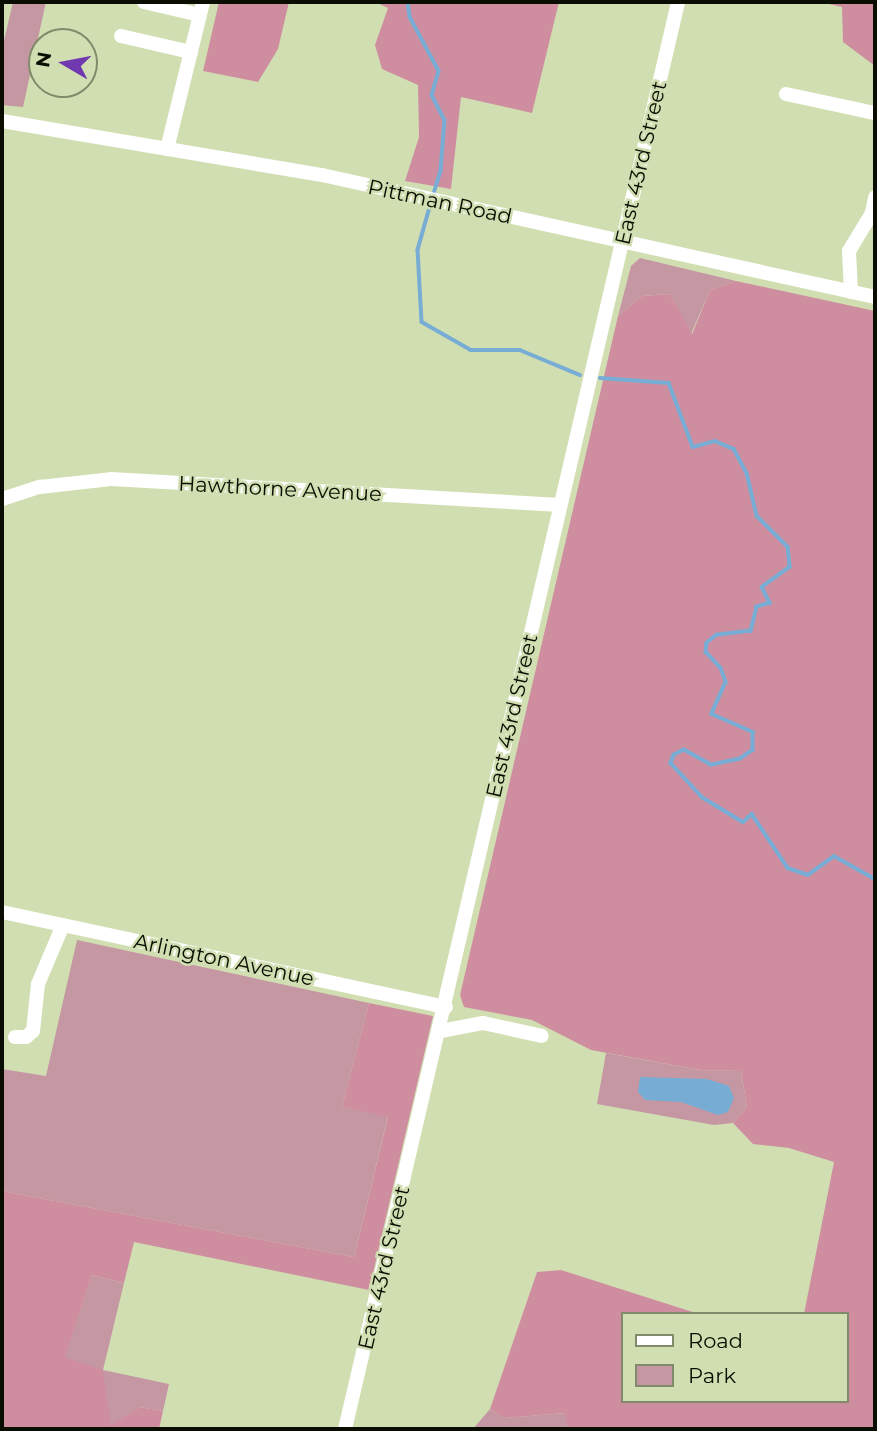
<!DOCTYPE html>
<style>
body{margin:0}
#map{position:relative;width:877px;height:1431px;overflow:hidden;background:#d1deb2;font-family:Montserrat,sans-serif}
div>[style]{position:absolute}
.green>*{inset:0;background:#c597a3}
.forest>*{inset:0;background:#cf8ea0}
.water>*{inset:0;background:#77add5}
.stream>*{height:3.5px;margin:-1.75px;padding:0 1.75px;transform-origin:1.75px;border-radius:1.75px;background:#77add5}
.minor>*{height:14px;margin:-7px;padding:0 7px;transform-origin:7px;border-radius:7px;background:#fff}
span{translate:-50% -50%;white-space:nowrap;text-align:center;line-height:1.15;-webkit-text-stroke:5px #d1deb2;paint-order:stroke}
.street-label{font-size:21px;color:#0a0d01}
.frame{position:absolute;inset:0;border:4px solid #0a0d01;pointer-events:none}
.legend{position:absolute;left:621px;top:1312px;width:228px;height:91px;box-sizing:border-box;background:#d1deb2;border:2px solid #818a6b;margin:0;padding:9px 12px;list-style:none;font-size:21px;color:#0a0d01}
.legend li{display:flex;align-items:center;gap:14px;height:35px}
.legend b{width:35px;border:2px solid #818a6b}
.north{position:absolute;left:28px;top:28px;width:70px;height:70px;box-sizing:border-box;background:#d1deb2;border:2px solid #818a6b;border-radius:50%;rotate:280deg;font-size:19px;font-weight:700;line-height:28px;text-align:center;color:#0a0d01}
.north::after{content:'';display:block;margin:auto;width:24px;height:32px;background:#7039af;clip-path:polygon(50% 0,100% 100%,50% 72%,0 100%)}
</style>
<div id="map">
<div class="green">
<i style="clip-path:polygon(13px 2px,46px 2px,23px 107px,2px 105px,2px 49px)"></i>
<i style="clip-path:polygon(640px 258px,736px 281px,710px 290px,691px 334px,670px 294px,642px 296px,618px 316px,631px 266px)"></i>
<i style="clip-path:polygon(77px 940px,369px 1003px,342px 1107px,388px 1116px,354px 1257px,2px 1191px,2px 1069px,46px 1076px)"></i>
<i style="clip-path:polygon(606px 1053px,700px 1070px,741px 1071px,747px 1107px,733px 1123px,714px 1125px,597px 1104px)"></i>
<i style="clip-path:polygon(92px 1275px,124px 1283px,103px 1370px,169px 1384px,163px 1411px,140px 1407px,111px 1426px,64px 1358px)"></i>
<i style="clip-path:polygon(490px 1409px,504px 1418px,566px 1413px,568px 1429px,473px 1429px)"></i>
</div>
<div class="forest">
<i style="clip-path:polygon(219px 2px,289px 2px,278px 49px,258px 82px,203px 71px)"></i>
<i style="clip-path:polygon(375px 2px,559px 2px,532px 113px,461px 97px,451px 189px,405px 181px,419px 137px,418px 85px,382px 69px,375px 45px,388px 8px)"></i>
<i style="clip-path:polygon(820px 2px,875px 2px,875px 66px,843px 42px,842px 7px)"></i>
<i style="clip-path:polygon(736px 281px,875px 311px,875px 1429px,568px 1429px,565px 1413px,504px 1418px,490px 1409px,537px 1272px,561px 1270px,699px 1314px,623px 1314px,623px 1401px,847px 1401px,847px 1314px,804px 1314px,834px 1162px,789px 1148px,753px 1144px,733px 1123px,747px 1107px,741px 1071px,700px 1070px,591px 1050px,532px 1020px,464px 1007px,460px 995px,618px 316px,642px 296px,670px 294px,692px 334px,710px 290px)"></i>
<i style="clip-path:polygon(369px 1003px,433px 1016px,369px 1290px,134px 1242px,124px 1283px,92px 1275px,65px 1357px,103px 1370px,111px 1425px,140px 1407px,163px 1411px,159px 1429px,2px 1429px,2px 1191px,354px 1257px,388px 1117px,342px 1107px)"></i>
</div>
<div class="water">
<i style="clip-path:polygon(640px 1077px,707px 1079px,729px 1086px,734px 1098px,728px 1112px,718px 1115px,681px 1102px,645px 1100px,638px 1092px)"></i>
</div>
<div class="stream">
<i style="left:408px;top:2px;width:15px;rotate:82deg"></i>
<i style="left:410px;top:17px;width:61px;rotate:61.8deg"></i>
<i style="left:439px;top:71px;width:25px;rotate:106deg"></i>
<i style="left:432px;top:95px;width:28px;rotate:63deg"></i>
<i style="left:445px;top:120px;width:51px;rotate:94.5deg"></i>
<i style="left:441px;top:171px;width:27px;rotate:107deg"></i>
<i style="left:431px;top:204px;width:48px;rotate:105.8deg"></i>
<i style="left:418px;top:250px;width:72px;rotate:86.8deg"></i>
<i style="left:422px;top:322px;width:56px;rotate:29.7deg"></i>
<i style="left:471px;top:350px;width:49px"></i>
<i style="left:520px;top:350px;width:65px;rotate:22.6deg"></i>
<i style="left:600px;top:378px;width:69px;rotate:4.1deg"></i>
<i style="left:669px;top:383px;width:68px;rotate:69.4deg"></i>
<i style="left:693px;top:447px;width:23px;rotate:-15deg"></i>
<i style="left:715px;top:441px;width:21px;rotate:23deg"></i>
<i style="left:734px;top:449px;width:27px;rotate:62deg"></i>
<i style="left:747px;top:473px;width:44px;rotate:76.9deg"></i>
<i style="left:757px;top:516px;width:44px;rotate:45deg"></i>
<i style="left:788px;top:547px;width:20px;rotate:84deg"></i>
<i style="left:790px;top:567px;width:34px;rotate:144deg"></i>
<i style="left:762px;top:587px;width:18px;rotate:63deg"></i>
<i style="left:770px;top:603px;width:14px;rotate:163deg"></i>
<i style="left:757px;top:607px;width:25px;rotate:104deg"></i>
<i style="left:751px;top:631px;width:34px;rotate:173deg"></i>
<i style="left:717px;top:635px;width:13px;rotate:141deg"></i>
<i style="left:707px;top:643px;width:9px;rotate:96deg"></i>
<i style="left:706px;top:652px;width:22px;rotate:47deg"></i>
<i style="left:721px;top:668px;width:15px;rotate:70deg"></i>
<i style="left:726px;top:682px;width:35px;rotate:114deg"></i>
<i style="left:712px;top:714px;width:45px;rotate:23.7deg"></i>
<i style="left:753px;top:732px;width:18px;rotate:90deg"></i>
<i style="left:753px;top:750px;width:16px;rotate:145deg"></i>
<i style="left:740px;top:759px;width:30px;rotate:168deg"></i>
<i style="left:711px;top:765px;width:31px;rotate:-151deg"></i>
<i style="left:684px;top:750px;width:11px;rotate:153deg"></i>
<i style="left:674px;top:755px;width:9px;rotate:111deg"></i>
<i style="left:671px;top:763px;width:46px;rotate:47.6deg"></i>
<i style="left:702px;top:797px;width:48px;rotate:31.4deg"></i>
<i style="left:743px;top:822px;width:12px;rotate:-42deg"></i>
<i style="left:752px;top:814px;width:65px;rotate:56.3deg"></i>
<i style="left:788px;top:868px;width:21px;rotate:19deg"></i>
<i style="left:808px;top:875px;width:32px;rotate:-36deg"></i>
<i style="left:834px;top:856px;width:47px;rotate:29.3deg"></i>
</div>
<div class="minor">
<i style="left:144px;top:2px;width:57px;rotate:13.1deg"></i>
<i style="left:121px;top:36px;width:72px;rotate:12.9deg"></i>
<i style="left:786px;top:94px;width:91px;rotate:12.1deg"></i>
<i style="left:2px;top:121px;width:325px;rotate:9.6deg"></i>
<i style="left:322px;top:175px;width:566px;rotate:12.44deg"></i>
<i style="left:167px;top:149px;width:151px;rotate:-76.2deg"></i>
<i style="left:851px;top:292px;width:41px;rotate:-92.8deg"></i>
<i style="left:849px;top:251px;width:44px;rotate:-58.8deg"></i>
<i style="left:872px;top:213px;width:16px;rotate:-79deg"></i>
<i style="left:2px;top:499px;width:40px;rotate:-18deg"></i>
<i style="left:40px;top:487px;width:71px;rotate:-6.4deg"></i>
<i style="left:111px;top:479px;width:450px;rotate:3.3deg"></i>
<i style="left:2px;top:912px;width:454px;rotate:12.1deg"></i>
<i style="left:441px;top:1031px;width:43px;rotate:-10.8deg"></i>
<i style="left:483px;top:1023px;width:60px;rotate:12.4deg"></i>
<i style="left:15px;top:1037px;width:11px"></i>
<i style="left:26px;top:1037px;width:9px;rotate:-41deg"></i>
<i style="left:33px;top:1031px;width:47px;rotate:-83.9deg"></i>
<i style="left:38px;top:984px;width:64px;rotate:-67deg"></i>
<i style="left:345px;top:1429px;width:1465px;rotate:-76.86deg"></i>
</div>
<div class="street-label">
<span style="left:641px;top:163px;rotate:-77deg">East 43rd Street</span>
<span style="left:440px;top:202px;rotate:12deg">Pittman Road</span>
<span style="left:280px;top:489px;rotate:3deg">Hawthorne Avenue</span>
<span style="left:512px;top:716px;rotate:-77deg">East 43rd Street</span>
<span style="left:224px;top:960px;rotate:12deg">Arlington Avenue</span>
<span style="left:384px;top:1268px;rotate:-77deg">East 43rd Street</span>
</div>
<div class="frame"></div>
<ul class="legend">
<li><b style="height:9px;background:#fff"></b>Road</li>
<li><b style="height:19px;background:#c597a3"></b>Park</li>
</ul>
<div class="north">N</div>
</div>
